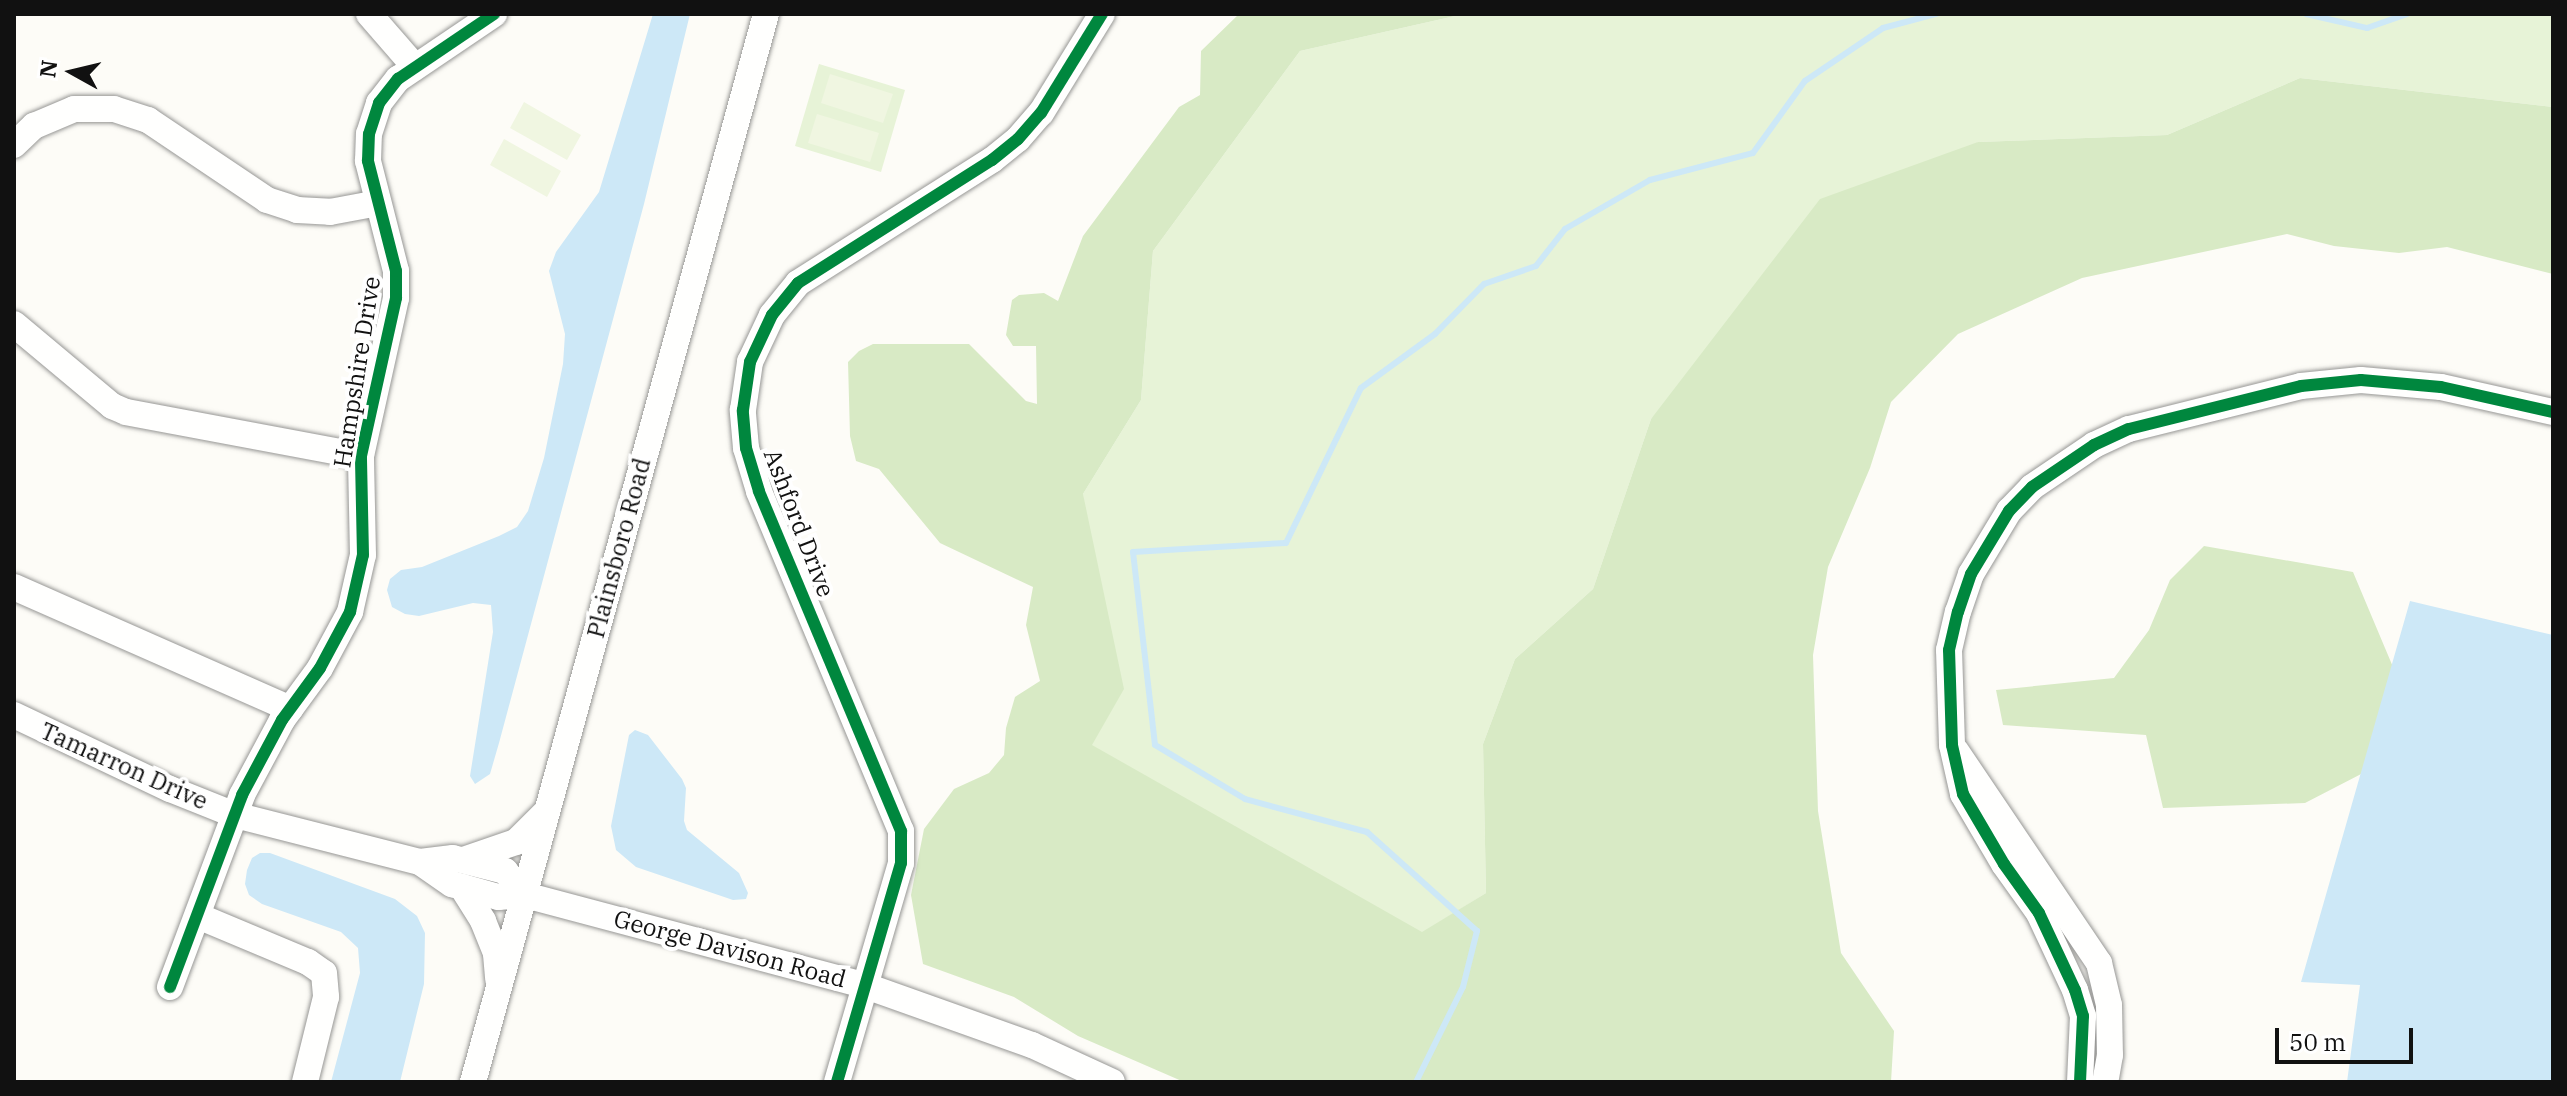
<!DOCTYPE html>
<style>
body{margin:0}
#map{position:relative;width:2567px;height:1096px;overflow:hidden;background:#fdfcf7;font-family:"IBM Plex Serif",serif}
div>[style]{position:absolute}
.green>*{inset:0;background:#e7f3d7}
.forest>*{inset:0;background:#d8eac5}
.pitch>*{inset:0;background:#f0f6e1}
.water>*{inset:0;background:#cde8f7}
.stream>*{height:6px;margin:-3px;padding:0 3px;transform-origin:3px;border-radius:3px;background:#cde8f7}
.roads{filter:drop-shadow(0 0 2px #979795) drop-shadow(0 0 2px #979795)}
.minor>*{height:26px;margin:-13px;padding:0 13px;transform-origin:13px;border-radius:13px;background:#fffffe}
.cycleway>*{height:12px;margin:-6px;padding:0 6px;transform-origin:6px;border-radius:6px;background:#00873e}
span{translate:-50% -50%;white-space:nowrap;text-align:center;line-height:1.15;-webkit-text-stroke:8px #fff;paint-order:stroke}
.street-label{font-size:24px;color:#111}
.frame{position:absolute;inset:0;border:16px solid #111;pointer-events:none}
.north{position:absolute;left:32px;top:32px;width:80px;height:80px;-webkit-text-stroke:6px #fff;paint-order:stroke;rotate:278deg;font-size:22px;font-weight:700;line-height:32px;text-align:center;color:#111}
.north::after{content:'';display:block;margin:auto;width:28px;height:36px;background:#111;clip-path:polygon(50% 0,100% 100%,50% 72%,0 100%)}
.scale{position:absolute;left:2275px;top:1028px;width:138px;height:36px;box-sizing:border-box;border:4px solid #111;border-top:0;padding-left:10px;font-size:24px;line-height:28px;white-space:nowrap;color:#111;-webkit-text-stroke:6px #fff;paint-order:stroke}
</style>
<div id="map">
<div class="green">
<i style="clip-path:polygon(1464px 14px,2553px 14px,2553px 107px,2300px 78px,2167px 135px,1978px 142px,1651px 419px,1593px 589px,1515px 659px,1483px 744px,1486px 893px,1422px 933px,1092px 746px,1083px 494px,1141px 400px,1153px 251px,1300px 51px)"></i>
<i style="clip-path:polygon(819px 64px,905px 90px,881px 172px,795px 146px)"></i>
</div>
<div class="forest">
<i style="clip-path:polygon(1239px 14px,1464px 14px,1300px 51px,1153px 251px,1141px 400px,1083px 494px,1124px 689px,1092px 745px,1422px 932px,1486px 893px,1483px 744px,1515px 659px,1593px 589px,1651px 419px,1820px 199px,1978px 142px,2167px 135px,2300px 78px,2553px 107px,2553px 274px,2447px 247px,2399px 253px,2334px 246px,2287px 234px,2082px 278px,1958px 334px,1891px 402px,1870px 468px,1828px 567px,1813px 655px,1818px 811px,1841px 953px,1894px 1031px,1891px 1082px,1184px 1082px,1078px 1036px,1014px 997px,923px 964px,911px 895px,924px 829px,954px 789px,989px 773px,1004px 755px,1006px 728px,1015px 697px,1040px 681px,1026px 625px,1033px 587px,940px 543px,879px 469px,856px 461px,850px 436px,848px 362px,859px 351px,873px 344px,969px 344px,1026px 401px,1037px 404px,1036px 346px,1013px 346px,1006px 335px,1012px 300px,1019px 295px,1044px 293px,1058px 301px,1083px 236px,1179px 107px,1200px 95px,1201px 51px)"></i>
<i style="clip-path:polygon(2204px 546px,2353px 572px,2393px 667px,2365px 772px,2305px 803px,2163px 808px,2146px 735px,2003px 725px,1996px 690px,2114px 678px,2149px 630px,2170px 580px)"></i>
</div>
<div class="pitch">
<i style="clip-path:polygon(830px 74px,893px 94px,883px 123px,821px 103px)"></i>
<i style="clip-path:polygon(524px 102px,581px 135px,567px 160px,510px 128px)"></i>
<i style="clip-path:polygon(817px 114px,879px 133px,870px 162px,808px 143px)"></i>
<i style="clip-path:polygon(504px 139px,561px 171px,547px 197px,490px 165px)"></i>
</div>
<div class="water">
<i style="clip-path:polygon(653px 14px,690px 14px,644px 204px,499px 743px,490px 774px,475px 784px,470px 776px,493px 632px,491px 605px,473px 603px,419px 616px,405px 614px,392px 607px,387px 590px,390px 579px,401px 570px,422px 567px,499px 536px,517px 527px,528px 511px,544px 458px,563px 364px,565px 334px,549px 271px,556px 252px,599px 192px)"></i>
<i style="clip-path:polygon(2410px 601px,2553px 635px,2553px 1082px,2347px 1082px,2360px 985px,2301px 982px)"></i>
<i style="clip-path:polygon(635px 730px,648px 735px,682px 779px,686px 788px,684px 821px,687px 830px,739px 873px,748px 893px,746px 899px,733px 900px,636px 867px,616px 850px,611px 826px,629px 735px)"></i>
<i style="clip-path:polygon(260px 853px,270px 853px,395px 899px,417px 916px,425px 933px,424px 984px,400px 1082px,331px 1082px,360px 973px,358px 948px,341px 932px,262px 904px,249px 895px,245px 884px,247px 870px,252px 858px)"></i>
</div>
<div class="stream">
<i style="left:2306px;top:14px;width:63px;rotate:12.9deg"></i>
<i style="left:2367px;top:28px;width:42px;rotate:-19.3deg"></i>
<i style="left:1416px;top:1082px;width:106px;rotate:-63.7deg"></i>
<i style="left:1463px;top:987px;width:58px;rotate:-76deg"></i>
<i style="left:1477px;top:931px;width:148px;rotate:-138deg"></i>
<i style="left:1367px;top:832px;width:126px;rotate:-164.9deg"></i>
<i style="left:1245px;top:799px;width:105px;rotate:-149deg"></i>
<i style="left:1155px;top:745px;width:194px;rotate:-96.5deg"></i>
<i style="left:1133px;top:552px;width:153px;rotate:-3.4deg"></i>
<i style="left:1286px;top:543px;width:172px;rotate:-64.2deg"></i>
<i style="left:1361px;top:388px;width:92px;rotate:-36.1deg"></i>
<i style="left:1435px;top:334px;width:70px;rotate:-45.6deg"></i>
<i style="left:1484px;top:284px;width:55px;rotate:-19.1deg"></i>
<i style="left:1536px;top:266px;width:47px;rotate:-51.9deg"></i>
<i style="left:1565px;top:229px;width:98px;rotate:-30deg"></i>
<i style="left:1650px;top:180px;width:106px;rotate:-14.7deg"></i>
<i style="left:1753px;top:153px;width:89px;rotate:-54.2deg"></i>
<i style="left:1805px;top:81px;width:94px;rotate:-34.2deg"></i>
<i style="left:1883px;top:28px;width:55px;rotate:-14.8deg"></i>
</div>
<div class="roads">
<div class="minor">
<i style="left:369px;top:14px;width:70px;rotate:49deg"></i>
<i style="left:14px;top:145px;width:28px;rotate:-44deg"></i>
<i style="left:34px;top:126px;width:43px;rotate:-23deg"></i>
<i style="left:74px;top:109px;width:40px"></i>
<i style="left:114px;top:109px;width:36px;rotate:18deg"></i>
<i style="left:148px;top:120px;width:143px;rotate:33.9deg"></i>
<i style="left:267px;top:200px;width:32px;rotate:18deg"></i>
<i style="left:297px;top:210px;width:33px;rotate:3deg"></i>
<i style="left:330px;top:212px;width:49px;rotate:-10.6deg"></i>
<i style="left:14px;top:324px;width:128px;rotate:39.9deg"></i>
<i style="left:112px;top:406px;width:15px;rotate:23deg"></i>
<i style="left:126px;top:412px;width:239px;rotate:10.6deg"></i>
<i style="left:14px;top:587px;width:302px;rotate:23.8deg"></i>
<i style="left:14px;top:715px;width:173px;rotate:25.4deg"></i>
<i style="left:170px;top:789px;width:70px;rotate:21.8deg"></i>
<i style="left:235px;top:815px;width:191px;rotate:14.3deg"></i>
<i style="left:420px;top:862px;width:33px;rotate:-7deg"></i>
<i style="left:453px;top:858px;width:54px;rotate:14deg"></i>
<i style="left:505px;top:871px;width:31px;rotate:50deg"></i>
<i style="left:1956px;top:751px;width:256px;rotate:56deg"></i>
<i style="left:2099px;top:963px;width:43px;rotate:76.6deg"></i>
<i style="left:2109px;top:1005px;width:50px;rotate:88.9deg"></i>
<i style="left:2110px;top:1055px;width:27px;rotate:100deg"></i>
<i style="left:466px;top:859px;width:53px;rotate:-18.8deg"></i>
<i style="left:516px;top:842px;width:44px;rotate:-45deg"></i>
<i style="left:420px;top:862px;width:39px;rotate:35deg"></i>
<i style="left:452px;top:884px;width:48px;rotate:15.8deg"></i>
<i style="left:498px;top:897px;width:27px;rotate:-4deg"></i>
<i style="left:525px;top:895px;width:353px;rotate:14.9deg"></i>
<i style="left:866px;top:986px;width:176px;rotate:19.6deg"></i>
<i style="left:1032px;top:1045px;width:88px;rotate:24.8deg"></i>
<i style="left:462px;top:887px;width:40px;rotate:58deg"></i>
<i style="left:483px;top:921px;width:35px;rotate:68deg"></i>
<i style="left:496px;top:954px;width:25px;rotate:85deg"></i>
<i style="left:198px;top:916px;width:119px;rotate:22.7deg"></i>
<i style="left:308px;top:962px;width:19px;rotate:35deg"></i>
<i style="left:324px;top:973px;width:24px;rotate:85deg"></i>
<i style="left:326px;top:997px;width:88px;rotate:103.9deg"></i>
<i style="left:170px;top:987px;width:205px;rotate:-69.4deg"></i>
<i style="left:242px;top:795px;width:85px;rotate:-61.9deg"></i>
<i style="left:282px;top:720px;width:64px;rotate:-53.8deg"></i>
<i style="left:320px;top:668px;width:64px;rotate:-61.8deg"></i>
<i style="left:350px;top:612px;width:58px;rotate:-77.2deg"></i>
<i style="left:363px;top:555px;width:99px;rotate:-91.2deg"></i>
<i style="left:361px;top:456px;width:162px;rotate:-77.5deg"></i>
<i style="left:396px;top:298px;width:27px;rotate:-90deg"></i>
<i style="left:396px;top:271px;width:114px;rotate:-104.3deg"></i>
<i style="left:368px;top:161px;width:27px;rotate:-88deg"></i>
<i style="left:369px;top:134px;width:33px;rotate:-72deg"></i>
<i style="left:379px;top:103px;width:31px;rotate:-52deg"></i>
<i style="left:398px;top:79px;width:116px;rotate:-34.1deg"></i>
<i style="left:473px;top:1082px;width:1107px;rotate:-74.66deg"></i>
<i style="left:837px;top:1082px;width:228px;rotate:-73.7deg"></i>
<i style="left:901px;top:863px;width:32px;rotate:-90deg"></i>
<i style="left:901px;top:831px;width:368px;rotate:-112.7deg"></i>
<i style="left:759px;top:491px;width:45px;rotate:-106.8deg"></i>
<i style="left:746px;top:448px;width:38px;rotate:-95deg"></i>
<i style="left:743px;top:410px;width:49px;rotate:-81.7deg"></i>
<i style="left:750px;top:362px;width:52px;rotate:-64.9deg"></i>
<i style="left:772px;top:315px;width:41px;rotate:-50.9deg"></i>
<i style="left:798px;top:283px;width:230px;rotate:-32.4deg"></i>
<i style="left:992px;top:160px;width:33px;rotate:-39deg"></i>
<i style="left:1018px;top:139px;width:35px;rotate:-49deg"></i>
<i style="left:1041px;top:113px;width:116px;rotate:-58.4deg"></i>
<i style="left:2080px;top:1082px;width:66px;rotate:-87.4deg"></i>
<i style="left:2083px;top:1016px;width:27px;rotate:-107deg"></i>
<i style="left:2075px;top:990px;width:85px;rotate:-115.1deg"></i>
<i style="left:2039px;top:913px;width:60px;rotate:-125.5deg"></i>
<i style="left:2004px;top:864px;width:81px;rotate:-120.4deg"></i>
<i style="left:1963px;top:794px;width:50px;rotate:-102.7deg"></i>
<i style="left:1952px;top:745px;width:95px;rotate:-91.8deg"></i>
<i style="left:1949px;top:650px;width:39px;rotate:-77deg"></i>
<i style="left:1958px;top:612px;width:40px;rotate:-71.1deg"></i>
<i style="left:1971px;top:574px;width:74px;rotate:-58.9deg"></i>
<i style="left:2009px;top:511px;width:33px;rotate:-46deg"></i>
<i style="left:2032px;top:487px;width:75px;rotate:-34.1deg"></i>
<i style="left:2094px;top:445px;width:38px;rotate:-25deg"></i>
<i style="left:2129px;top:429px;width:177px;rotate:-14deg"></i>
<i style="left:2301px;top:386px;width:60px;rotate:-5.7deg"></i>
<i style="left:2361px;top:380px;width:80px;rotate:5deg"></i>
<i style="left:2441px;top:387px;width:115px;rotate:12.6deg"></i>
</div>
</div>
<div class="cycleway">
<i style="left:170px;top:987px;width:205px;rotate:-69.4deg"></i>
<i style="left:242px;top:795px;width:85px;rotate:-61.9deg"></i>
<i style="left:282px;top:720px;width:64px;rotate:-53.8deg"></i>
<i style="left:320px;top:668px;width:64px;rotate:-61.8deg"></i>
<i style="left:350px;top:612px;width:58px;rotate:-77.2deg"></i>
<i style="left:363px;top:555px;width:99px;rotate:-91.2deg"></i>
<i style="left:361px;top:456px;width:162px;rotate:-77.5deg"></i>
<i style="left:396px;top:298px;width:27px;rotate:-90deg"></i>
<i style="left:396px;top:271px;width:114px;rotate:-104.3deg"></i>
<i style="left:368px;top:161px;width:27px;rotate:-88deg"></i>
<i style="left:369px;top:134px;width:33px;rotate:-72deg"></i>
<i style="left:379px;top:103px;width:31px;rotate:-52deg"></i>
<i style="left:398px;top:79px;width:116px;rotate:-34.1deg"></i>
<i style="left:837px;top:1082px;width:228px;rotate:-73.7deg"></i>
<i style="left:901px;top:863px;width:32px;rotate:-90deg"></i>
<i style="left:901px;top:831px;width:368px;rotate:-112.7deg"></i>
<i style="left:759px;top:491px;width:45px;rotate:-106.8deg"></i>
<i style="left:746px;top:448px;width:38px;rotate:-95deg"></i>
<i style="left:743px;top:410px;width:49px;rotate:-81.7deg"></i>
<i style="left:750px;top:362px;width:52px;rotate:-64.9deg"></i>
<i style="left:772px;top:315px;width:41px;rotate:-50.9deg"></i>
<i style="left:798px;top:283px;width:230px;rotate:-32.4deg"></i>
<i style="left:992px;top:160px;width:33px;rotate:-39deg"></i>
<i style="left:1018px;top:139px;width:35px;rotate:-49deg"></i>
<i style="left:1041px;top:113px;width:116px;rotate:-58.4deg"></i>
<i style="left:2080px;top:1082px;width:66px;rotate:-87.4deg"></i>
<i style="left:2083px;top:1016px;width:27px;rotate:-107deg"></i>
<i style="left:2075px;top:990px;width:85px;rotate:-115.1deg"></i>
<i style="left:2039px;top:913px;width:60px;rotate:-125.5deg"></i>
<i style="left:2004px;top:864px;width:81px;rotate:-120.4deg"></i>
<i style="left:1963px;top:794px;width:50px;rotate:-102.7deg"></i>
<i style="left:1952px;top:745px;width:95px;rotate:-91.8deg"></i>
<i style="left:1949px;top:650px;width:39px;rotate:-77deg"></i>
<i style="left:1958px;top:612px;width:40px;rotate:-71.1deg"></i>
<i style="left:1971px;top:574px;width:74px;rotate:-58.9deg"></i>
<i style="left:2009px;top:511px;width:33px;rotate:-46deg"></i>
<i style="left:2032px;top:487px;width:75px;rotate:-34.1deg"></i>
<i style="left:2094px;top:445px;width:38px;rotate:-25deg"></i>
<i style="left:2129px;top:429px;width:177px;rotate:-14deg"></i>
<i style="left:2301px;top:386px;width:60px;rotate:-5.7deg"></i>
<i style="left:2361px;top:380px;width:80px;rotate:5deg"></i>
<i style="left:2441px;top:387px;width:115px;rotate:12.6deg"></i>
</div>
<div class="street-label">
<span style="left:357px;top:372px;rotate:-81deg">Hampshire Drive</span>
<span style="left:799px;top:523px;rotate:69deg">Ashford Drive</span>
<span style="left:619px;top:548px;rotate:-75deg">Plainsboro Road</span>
<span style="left:124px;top:766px;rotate:24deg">Tamarron Drive</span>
<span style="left:730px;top:949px;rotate:15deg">George Davison Road</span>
</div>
<div class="frame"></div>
<div class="north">N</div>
<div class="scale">50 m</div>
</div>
